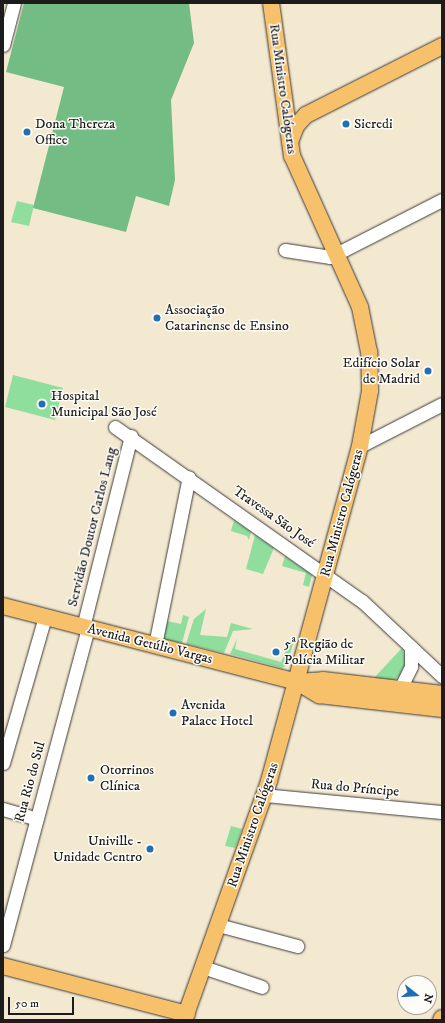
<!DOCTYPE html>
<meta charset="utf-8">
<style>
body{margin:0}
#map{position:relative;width:445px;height:1023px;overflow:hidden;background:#f3e8d0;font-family:"IM FELL DW Pica",serif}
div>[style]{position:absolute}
.green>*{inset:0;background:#8fde9d}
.forest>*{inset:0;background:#73bd84}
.roads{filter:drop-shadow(0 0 1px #3c3b37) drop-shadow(0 0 1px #3c3b37)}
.minor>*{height:13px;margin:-6.5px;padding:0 6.5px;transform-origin:6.5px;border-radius:6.5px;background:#fff}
.major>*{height:16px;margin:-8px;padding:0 8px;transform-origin:8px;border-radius:8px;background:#f7c06b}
.dots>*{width:11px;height:11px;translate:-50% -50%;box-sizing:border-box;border:2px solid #fdfcf7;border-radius:50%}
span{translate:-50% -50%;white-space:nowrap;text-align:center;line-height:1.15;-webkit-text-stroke:3px #fdfcf7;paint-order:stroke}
.street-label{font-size:14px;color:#1c1c1c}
.poi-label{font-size:14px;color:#1c1c1c}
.left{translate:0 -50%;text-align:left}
.right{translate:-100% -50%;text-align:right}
.frame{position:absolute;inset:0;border:4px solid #1c1c1c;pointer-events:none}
.north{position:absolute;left:397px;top:975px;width:40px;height:40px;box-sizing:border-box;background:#fdfcf7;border:1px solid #a3a29f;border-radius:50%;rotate:107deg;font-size:11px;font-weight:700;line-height:16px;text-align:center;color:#1c1c1c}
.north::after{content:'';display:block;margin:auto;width:14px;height:18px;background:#1f6fb2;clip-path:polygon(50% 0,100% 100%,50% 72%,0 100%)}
.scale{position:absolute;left:8px;top:997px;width:66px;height:18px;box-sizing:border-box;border:2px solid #1c1c1c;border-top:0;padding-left:5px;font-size:12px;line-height:14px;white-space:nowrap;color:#1c1c1c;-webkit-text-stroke:3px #fdfcf7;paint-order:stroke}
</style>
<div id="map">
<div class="green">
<i style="clip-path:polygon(17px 201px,34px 205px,29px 226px,11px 222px)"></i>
<i style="clip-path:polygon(13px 375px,63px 388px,55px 420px,5px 407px)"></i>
<i style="clip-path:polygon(234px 520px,251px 532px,249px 540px,247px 536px,231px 531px)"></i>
<i style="clip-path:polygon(255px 535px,274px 548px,263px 574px,246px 569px)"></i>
<i style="clip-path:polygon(285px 556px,312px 575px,309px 587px,303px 585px,306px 573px,282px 566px)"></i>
<i style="clip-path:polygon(206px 609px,200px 635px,227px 637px,231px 623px,253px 629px,233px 631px,224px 653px,186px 644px,194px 619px)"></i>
<i style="clip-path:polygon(183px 615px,189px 617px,182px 643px,163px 639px,167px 621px,181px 624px)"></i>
<i style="clip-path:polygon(237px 639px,235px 649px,281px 662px,289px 643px,293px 644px,287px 665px,282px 668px,230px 654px)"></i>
<i style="clip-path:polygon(402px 648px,407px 661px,403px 674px,391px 682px,373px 679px)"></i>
<i style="clip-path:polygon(231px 826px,242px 829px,235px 848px,225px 846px)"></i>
</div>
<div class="forest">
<i style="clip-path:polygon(24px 3px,189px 3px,194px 43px,171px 100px,175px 180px,169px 206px,136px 196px,126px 232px,33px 208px,64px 87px,6px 72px)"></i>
</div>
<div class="roads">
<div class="minor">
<i style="left:3px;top:45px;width:43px;rotate:-75.3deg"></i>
<i style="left:285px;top:250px;width:46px;rotate:8.8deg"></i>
<i style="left:330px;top:257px;width:126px;rotate:-27deg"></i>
<i style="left:115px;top:427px;width:302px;rotate:35.2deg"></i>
<i style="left:362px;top:601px;width:110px;rotate:43.2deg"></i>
<i style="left:360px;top:446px;width:92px;rotate:-27.1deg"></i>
<i style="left:83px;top:627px;width:197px;rotate:-75.9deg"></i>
<i style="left:155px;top:645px;width:171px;rotate:-78.6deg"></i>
<i style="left:400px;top:689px;width:25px;rotate:-64deg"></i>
<i style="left:411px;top:666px;width:19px;rotate:-90deg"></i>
<i style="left:3px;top:763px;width:152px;rotate:-74deg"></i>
<i style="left:264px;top:795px;width:179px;rotate:5.5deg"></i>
<i style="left:3px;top:809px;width:35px;rotate:16deg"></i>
<i style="left:218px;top:925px;width:82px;rotate:14.9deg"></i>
<i style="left:3px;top:945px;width:328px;rotate:-75deg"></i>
<i style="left:203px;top:967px;width:62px;rotate:18.7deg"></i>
</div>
<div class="major">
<i style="left:290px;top:142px;width:17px;rotate:-69deg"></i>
<i style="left:296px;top:126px;width:15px;rotate:-48deg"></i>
<i style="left:306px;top:115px;width:153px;rotate:-26.9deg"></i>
<i style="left:3px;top:606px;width:304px;rotate:14.5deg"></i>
<i style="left:297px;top:682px;width:26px;rotate:-4deg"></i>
<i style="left:323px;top:680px;width:120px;rotate:6.7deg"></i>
<i style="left:297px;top:682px;width:26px;rotate:31deg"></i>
<i style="left:319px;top:695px;width:124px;rotate:6.5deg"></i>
<i style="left:3px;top:966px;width:190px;rotate:14.6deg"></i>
<i style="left:184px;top:1020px;width:254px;rotate:-70.4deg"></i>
<i style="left:269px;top:781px;width:347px;rotate:-74.8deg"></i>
<i style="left:360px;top:446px;width:56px;rotate:-79.7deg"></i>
<i style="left:370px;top:391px;width:39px;rotate:-91deg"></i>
<i style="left:369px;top:352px;width:46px;rotate:-101.3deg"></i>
<i style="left:360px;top:307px;width:166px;rotate:-114.2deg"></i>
<i style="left:292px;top:156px;width:154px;rotate:-97.8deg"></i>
<i style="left:441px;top:1020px;width:2px;rotate:-63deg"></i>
</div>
</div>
<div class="dots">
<i style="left:346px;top:124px;background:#1f6fb2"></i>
<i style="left:27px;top:132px;background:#1f6fb2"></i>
<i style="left:157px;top:318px;background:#1f6fb2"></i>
<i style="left:428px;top:371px;background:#1f6fb2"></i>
<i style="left:42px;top:404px;background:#1f6fb2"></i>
<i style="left:276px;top:652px;background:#1f6fb2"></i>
<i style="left:173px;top:713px;background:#1f6fb2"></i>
<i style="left:91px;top:778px;background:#1f6fb2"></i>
<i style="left:150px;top:849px;background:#1f6fb2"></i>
</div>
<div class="street-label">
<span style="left:283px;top:89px;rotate:82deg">Rua Ministro Calógeras</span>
<span style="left:342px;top:513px;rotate:-75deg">Rua Ministro Calógeras</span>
<span style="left:274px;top:517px;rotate:35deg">Travessa São José</span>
<span style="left:92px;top:527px;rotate:-76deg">Servidão Doutor Carlos Lang</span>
<span style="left:150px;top:644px;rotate:14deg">Avenida Getúlio Vargas</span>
<span style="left:30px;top:782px;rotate:-75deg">Rua Rio do Sul</span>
<span style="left:355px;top:788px;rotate:5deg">Rua do Príncipe</span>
<span style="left:253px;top:825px;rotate:-71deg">Rua Ministro Calógeras</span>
</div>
<div class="poi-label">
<span class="left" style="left:35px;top:132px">Dona Thereza<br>Office</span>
<span class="left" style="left:354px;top:124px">Sicredi</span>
<span class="left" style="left:165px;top:318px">Associação<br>Catarinense de Ensino</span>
<span class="right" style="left:420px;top:371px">Edifício Solar<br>de Madrid</span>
<span class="left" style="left:51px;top:404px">Hospital<br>Municipal São José</span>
<span class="left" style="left:284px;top:652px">5ª Região de<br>Polícia Militar</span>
<span class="left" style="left:181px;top:713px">Avenida<br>Palace Hotel</span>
<span class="left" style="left:100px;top:778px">Otorrinos<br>Clínica</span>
<span class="right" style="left:142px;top:849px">Univille -<br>Unidade Centro</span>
</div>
<div class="frame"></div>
<div class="north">N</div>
<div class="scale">50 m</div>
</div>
